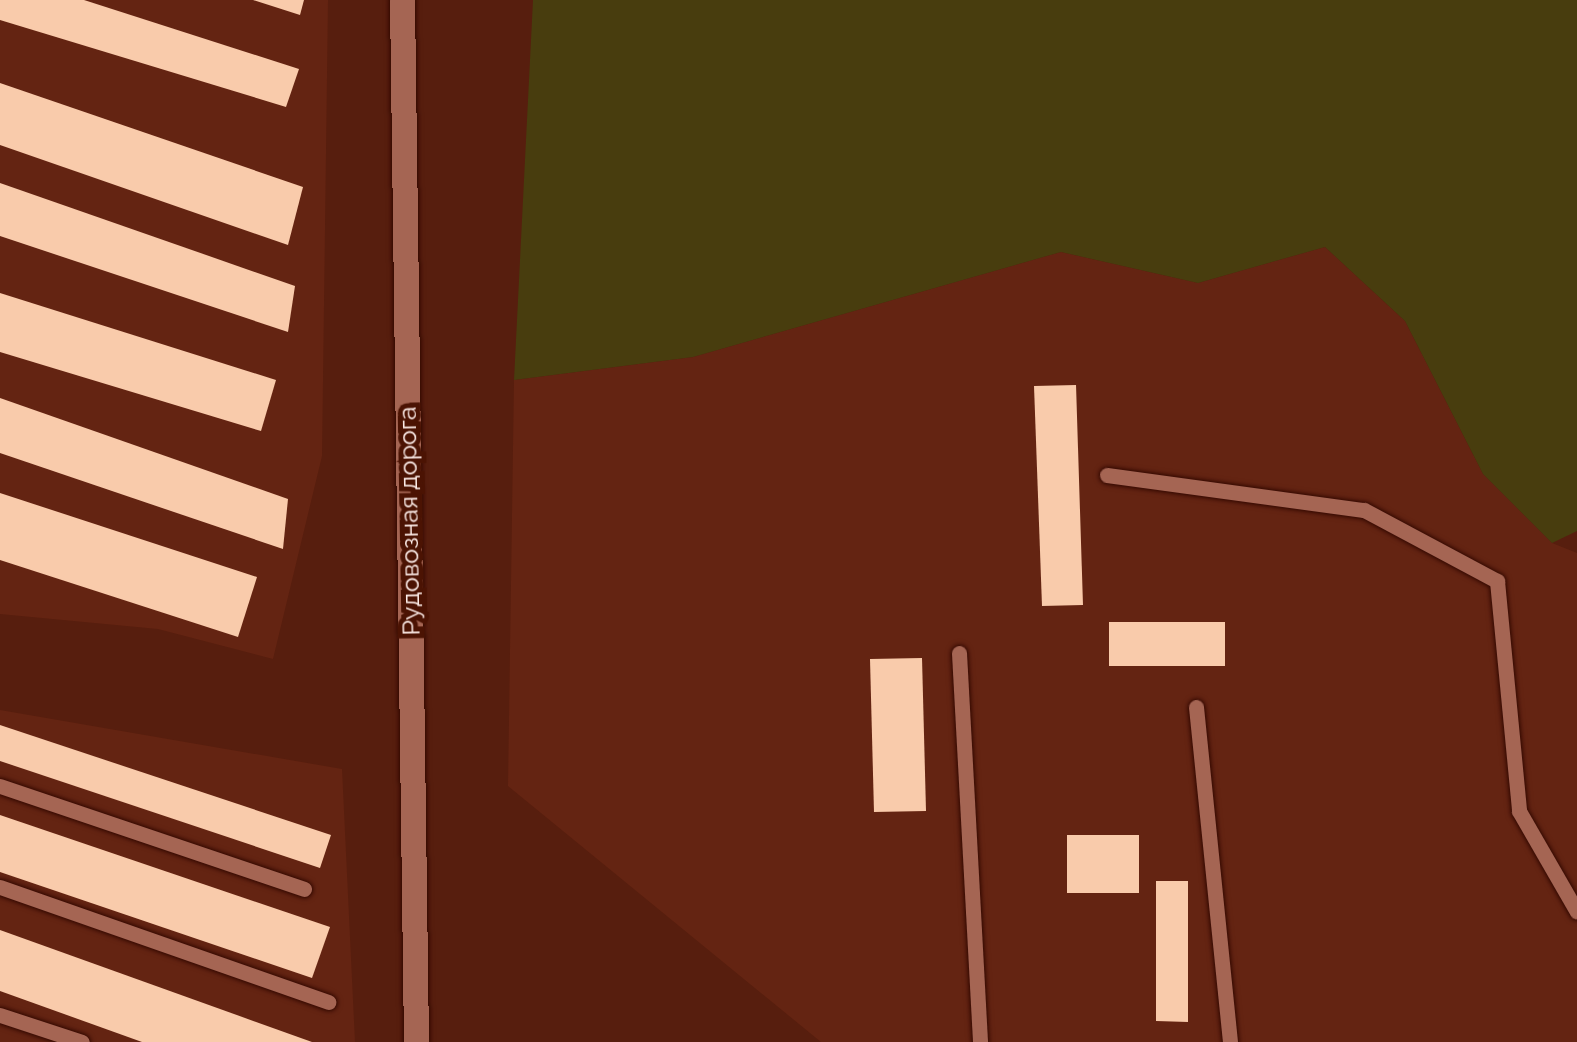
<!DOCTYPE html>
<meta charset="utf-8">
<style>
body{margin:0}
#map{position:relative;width:1577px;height:1042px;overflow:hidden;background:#571e0e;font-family:Raleway,sans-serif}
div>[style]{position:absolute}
.built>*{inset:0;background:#642412}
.green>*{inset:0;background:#483d0e}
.building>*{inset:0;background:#f9cbab}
.roads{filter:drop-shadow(0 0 2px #340901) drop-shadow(0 0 2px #340901)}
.service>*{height:15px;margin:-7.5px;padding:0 7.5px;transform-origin:7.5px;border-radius:7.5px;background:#a56553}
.minor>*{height:25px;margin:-12.5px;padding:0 12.5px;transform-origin:12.5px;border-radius:12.5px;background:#a56553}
span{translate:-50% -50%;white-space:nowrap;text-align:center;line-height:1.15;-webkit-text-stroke:10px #4b1303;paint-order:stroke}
.street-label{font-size:25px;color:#feeeea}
</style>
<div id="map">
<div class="built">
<i style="clip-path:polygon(0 0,328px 0,322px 456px,273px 659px,158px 629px,0 614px)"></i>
<i style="clip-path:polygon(1325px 247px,1405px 321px,1483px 474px,1552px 543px,1577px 553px,1577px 1042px,821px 1042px,508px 786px,514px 380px,693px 357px,1061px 252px,1198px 283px)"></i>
<i style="clip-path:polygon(0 710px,342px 769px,355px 1042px,0 1042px)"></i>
</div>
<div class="green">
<i style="clip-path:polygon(533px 0,1577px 0,1577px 531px,1552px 543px,1483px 474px,1405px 321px,1325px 247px,1198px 283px,1061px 252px,693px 357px,514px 380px)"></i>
</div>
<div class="building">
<i style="clip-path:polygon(0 0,84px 0,299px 69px,286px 107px,0 20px)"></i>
<i style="clip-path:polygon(253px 0,304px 0,300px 15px)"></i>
<i style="clip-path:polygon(0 83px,303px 187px,288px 245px,0 145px)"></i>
<i style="clip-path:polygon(0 183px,295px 286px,288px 332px,0 236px)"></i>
<i style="clip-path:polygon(0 293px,276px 380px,261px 431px,0 352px)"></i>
<i style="clip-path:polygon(1076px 385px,1083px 605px,1042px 606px,1034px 386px)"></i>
<i style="clip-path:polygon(0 398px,288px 499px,283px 549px,0 453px)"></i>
<i style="clip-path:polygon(0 493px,257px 577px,238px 637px,0 560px)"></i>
<i style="clip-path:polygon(1109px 622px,1225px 622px,1225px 666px,1109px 666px)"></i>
<i style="clip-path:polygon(922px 658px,926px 811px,874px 812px,870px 659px)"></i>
<i style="clip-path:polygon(0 725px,331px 835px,320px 868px,0 761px)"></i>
<i style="clip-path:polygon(0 815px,330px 927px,312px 978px,0 872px)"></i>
<i style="clip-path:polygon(1067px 835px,1139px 835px,1139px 893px,1067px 893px)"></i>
<i style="clip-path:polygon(1156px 881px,1188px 881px,1188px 1022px,1156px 1021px)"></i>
<i style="clip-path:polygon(0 930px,312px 1042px,142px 1042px,0 991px)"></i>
</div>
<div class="roads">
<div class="service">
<i style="left:1107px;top:475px;width:259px;rotate:7.8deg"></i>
<i style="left:1364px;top:510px;width:151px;rotate:28.1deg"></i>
<i style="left:1497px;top:581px;width:231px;rotate:84.5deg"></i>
<i style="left:1519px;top:811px;width:116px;rotate:60.1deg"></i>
<i style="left:959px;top:653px;width:390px;rotate:86.9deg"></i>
<i style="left:1196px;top:707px;width:337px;rotate:84.2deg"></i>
<i style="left:0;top:786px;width:321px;rotate:18.7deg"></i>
<i style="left:0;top:887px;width:348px;rotate:19.3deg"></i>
<i style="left:0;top:1015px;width:86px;rotate:18.2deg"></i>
</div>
<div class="minor">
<i style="left:402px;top:0;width:1042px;rotate:89.23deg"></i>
</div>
</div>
<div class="street-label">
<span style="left:409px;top:521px;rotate:-91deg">Рудовозная дорога</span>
</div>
</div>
